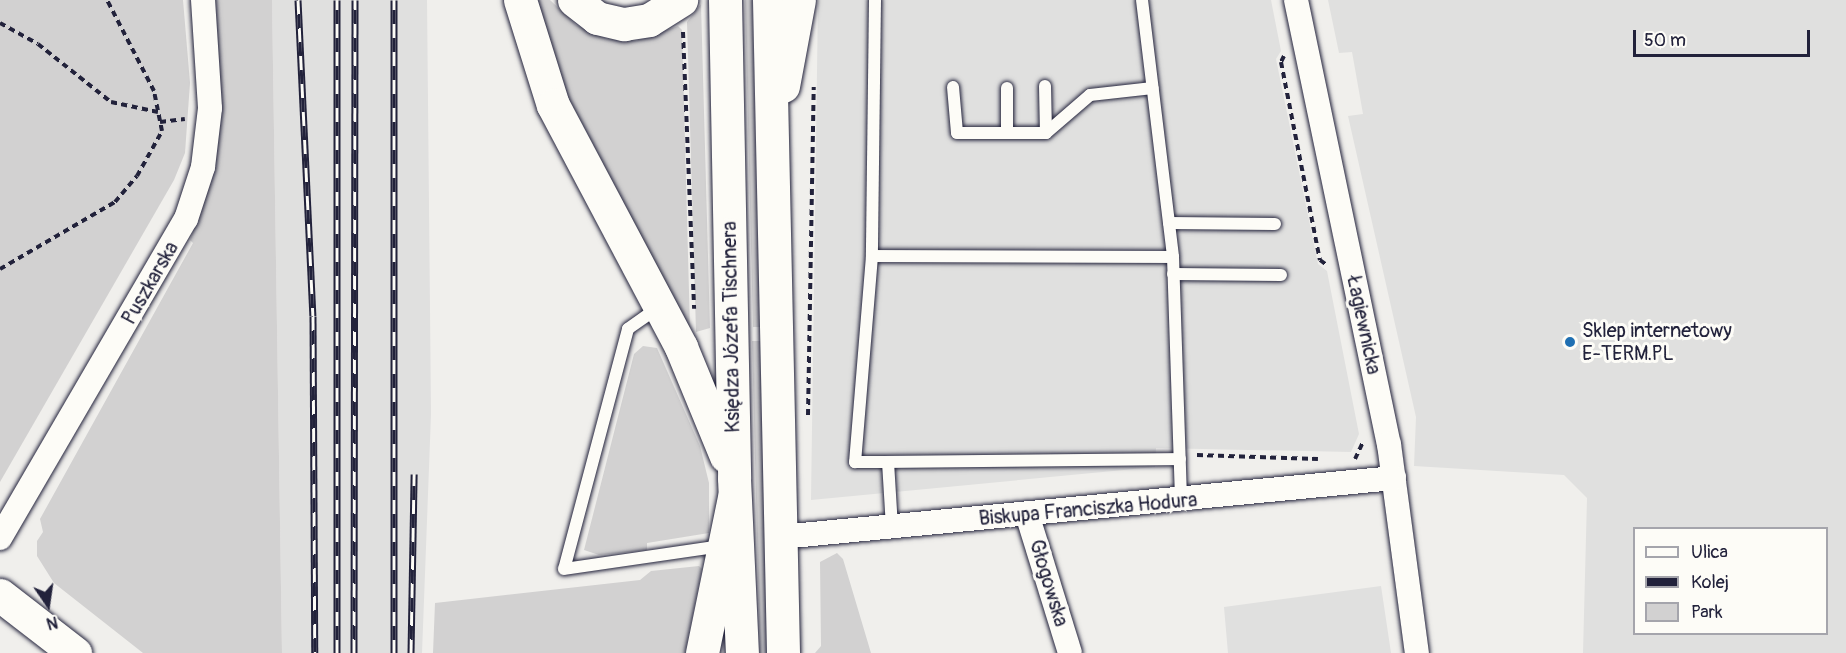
<!DOCTYPE html>
<meta charset="utf-8">
<style>
body{margin:0}
#map{position:relative;width:1846px;height:653px;overflow:hidden;background:#f0efec;font-family:Pangolin,sans-serif}
div>[style]{position:absolute}
.built>*{inset:0;background:#e0e0df}
.green>*{inset:0;background:#d2d1d1}
.path>*{height:4px;margin-top:-2px;transform-origin:0;background:repeating-linear-gradient(90deg,#22223b 0 6px,transparent 0 10.5px)}
.roads{filter:drop-shadow(0 0 2px #22223b) drop-shadow(0 0 2px #22223b)}
.lane>*{height:12px;margin:-6px;padding:0 6px;transform-origin:6px;border-radius:6px;background:#fdfcf7}
.street>*{height:24px;margin:-12px;padding:0 12px;transform-origin:12px;border-radius:12px;background:#fdfcf7}
.secondary>*{height:33px;margin:-16.5px;padding:0 16.5px;transform-origin:16.5px;border-radius:16.5px;background:#fdfcf7}
.primary>*{height:33px;margin:-16.5px;padding:0 16.5px;transform-origin:16.5px;border-radius:16.5px;background:#fdfcf7}
.rail>*{height:7px;margin-top:-3.5px;transform-origin:0;background:repeating-linear-gradient(90deg,#fdfcf7 0 14px,#22223b 0 28px);box-sizing:border-box;border-block:2px solid #22223b}
.dots>*{width:16px;height:16px;translate:-50% -50%;box-sizing:border-box;border:3px solid #fdfcf7;border-radius:50%}
span{translate:-50% -50%;white-space:nowrap;text-align:center;line-height:1.15;-webkit-text-stroke:6px #fdfcf7;paint-order:stroke}
.street-label{font-size:20px;color:#22223b}
.poi-label{font-size:20px;color:#22223b}
.left{translate:0 -50%;text-align:left}
.legend{position:absolute;left:1633px;top:527px;width:195px;height:108px;box-sizing:border-box;background:#fdfcf7;border:2px solid #a5a5ac;margin:0;padding:8px 10px;list-style:none;font-size:18px;color:#22223b}
.legend li{display:flex;align-items:center;gap:12px;height:30px}
.legend b{width:30px;border:2px solid #a5a5ac}
.north{position:absolute;left:18px;top:575px;width:60px;height:60px;-webkit-text-stroke:4px #fdfcf7;paint-order:stroke;rotate:167deg;font-size:16px;font-weight:700;line-height:24px;text-align:center;color:#22223b}
.north::after{content:'';display:block;margin:auto;width:21px;height:27px;background:#22223b;clip-path:polygon(50% 0,100% 100%,50% 72%,0 100%)}
.scale{position:absolute;left:1633px;top:30px;width:177px;height:27px;box-sizing:border-box;border:3px solid #22223b;border-top:0;padding-left:8px;font-size:18px;line-height:21px;white-space:nowrap;color:#22223b;-webkit-text-stroke:4px #fdfcf7;paint-order:stroke}
</style>
<div id="map">
<div class="built">
<i style="clip-path:polygon(272px 0,427px 0,431px 414px,422px 653px,282px 653px)"></i>
<i style="clip-path:polygon(818px 0,1271px 0,1281px 51px,1276px 59px,1318px 264px,1327px 271px,1359px 434px,1351px 452px,1156px 448px,1155px 467px,811px 500px)"></i>
<i style="clip-path:polygon(evenodd,1328px 0,1846px 0,1846px 653px,1583px 653px,1587px 498px,1564px 475px,1414px 466px,1416px 417px,1348px 116px,1363px 114px,1352px 52px,1339px 53px,1328px 0,1826px 528px,1826px 634px,1634px 634px,1634px 528px,1826px 528px)"></i>
<i style="clip-path:polygon(1381px 586px,1391px 653px,1228px 653px,1224px 607px)"></i>
</div>
<div class="green">
<i style="clip-path:polygon(0 0,183px 0,190px 83px,185px 153px,174px 180px,0 482px)"></i>
<i style="clip-path:polygon(216px 0,272px 0,282px 653px,143px 653px,54px 583px,37px 556px,37px 541px,43px 532px,40px 519px,193px 243px,190px 240px,211px 182px,221px 120px)"></i>
<i style="clip-path:polygon(534px 0,550px 0,576px 25px,607px 39px,636px 41px,678px 26px,682px 30px,690px 329px,569px 108px)"></i>
<i style="clip-path:polygon(745px 0,752px 0,760px 327px,753px 327px)"></i>
<i style="clip-path:polygon(701px 4px,710px 328px,696px 332px,687px 22px)"></i>
<i style="clip-path:polygon(752px 341px,760px 341px,768px 653px,760px 653px)"></i>
<i style="clip-path:polygon(643px 346px,657px 348px,700px 446px,709px 483px,709px 533px,647px 543px,647px 550px,599px 555px,584px 550px,634px 354px)"></i>
<i style="clip-path:polygon(837px 553px,843px 559px,871px 653px,815px 653px,821px 646px,820px 562px)"></i>
<i style="clip-path:polygon(699px 566px,702px 569px,685px 653px,433px 653px,435px 603px,640px 580px,651px 571px)"></i>
</div>
<div class="path">
<i style="left:0;top:23px;width:43px;rotate:28.9deg"></i>
<i style="left:38px;top:44px;width:93px;rotate:38.5deg"></i>
<i style="left:111px;top:102px;width:48px;rotate:12deg"></i>
<i style="left:683px;top:32px;width:277px;rotate:87.7deg"></i>
<i style="left:1284px;top:56px;width:7px;rotate:117deg"></i>
<i style="left:1281px;top:62px;width:202px;rotate:78.9deg"></i>
<i style="left:1320px;top:260px;width:9px;rotate:36deg"></i>
<i style="left:160px;top:122px;width:25px;rotate:-7deg"></i>
<i style="left:0;top:269px;width:133px;rotate:-30.2deg"></i>
<i style="left:115px;top:202px;width:34px;rotate:-50deg"></i>
<i style="left:137px;top:176px;width:51px;rotate:-60.9deg"></i>
<i style="left:162px;top:131px;width:41px;rotate:-101.3deg"></i>
<i style="left:154px;top:91px;width:102px;rotate:-117.3deg"></i>
<i style="left:808px;top:415px;width:328px;rotate:-89deg"></i>
<i style="left:1197px;top:455px;width:121px;rotate:1.9deg"></i>
<i style="left:1355px;top:459px;width:19px;rotate:-65deg"></i>
</div>
<div class="roads">
<div class="lane">
<i style="left:875px;top:0;width:256px;rotate:90.7deg"></i>
<i style="left:872px;top:256px;width:301px;rotate:0.2deg"></i>
<i style="left:1142px;top:0;width:259px;rotate:83.1deg"></i>
<i style="left:1173px;top:257px;width:244px;rotate:88.1deg"></i>
<i style="left:1045px;top:86px;width:47px;rotate:88.8deg"></i>
<i style="left:1046px;top:133px;width:58px;rotate:-40.8deg"></i>
<i style="left:1090px;top:95px;width:63px;rotate:-6.3deg"></i>
<i style="left:953px;top:87px;width:46px;rotate:85deg"></i>
<i style="left:957px;top:133px;width:50px"></i>
<i style="left:1007px;top:88px;width:45px;rotate:90deg"></i>
<i style="left:1007px;top:133px;width:39px"></i>
<i style="left:1169px;top:223px;width:106px;rotate:0.5deg"></i>
<i style="left:872px;top:256px;width:207px;rotate:94.7deg"></i>
<i style="left:855px;top:462px;width:33px"></i>
<i style="left:888px;top:462px;width:66px;rotate:86.5deg"></i>
<i style="left:1173px;top:274px;width:108px;rotate:0.5deg"></i>
<i style="left:659px;top:307px;width:38px;rotate:145deg"></i>
<i style="left:628px;top:329px;width:248px;rotate:104.9deg"></i>
<i style="left:564px;top:569px;width:160px;rotate:-8.3deg"></i>
<i style="left:888px;top:462px;width:292px;rotate:-0.6deg"></i>
</div>
<div class="street">
<i style="left:1296px;top:0;width:454px;rotate:78.2deg"></i>
<i style="left:1389px;top:444px;width:211px;rotate:82.4deg"></i>
<i style="left:1027px;top:514px;width:145px;rotate:72.8deg"></i>
<i style="left:781px;top:537px;width:616px;rotate:-5.5deg"></i>
<i style="left:0;top:538px;width:369px;rotate:-59.8deg"></i>
<i style="left:186px;top:219px;width:55px;rotate:-71.9deg"></i>
<i style="left:203px;top:167px;width:59px;rotate:-83.2deg"></i>
<i style="left:210px;top:108px;width:108px;rotate:-93.7deg"></i>
</div>
<div class="secondary">
<i style="left:520px;top:0;width:110px;rotate:72.6deg"></i>
<i style="left:553px;top:105px;width:274px;rotate:62.1deg"></i>
<i style="left:681px;top:347px;width:118px;rotate:67.6deg"></i>
<i style="left:574px;top:0;width:29px;rotate:38deg"></i>
<i style="left:597px;top:18px;width:28px;rotate:13deg"></i>
<i style="left:624px;top:24px;width:25px;rotate:-9deg"></i>
<i style="left:649px;top:20px;width:38px;rotate:-32deg"></i>
<i style="left:725px;top:0;width:478px;rotate:88.9deg"></i>
<i style="left:734px;top:478px;width:175px;rotate:87.4deg"></i>
<i style="left:769px;top:0;width:653px;rotate:88.77deg"></i>
<i style="left:783px;top:86px;width:87px;rotate:-79.5deg"></i>
</div>
<div class="primary">
<i style="left:0;top:595px;width:95px;rotate:37.7deg"></i>
<i style="left:702px;top:653px;width:159px;rotate:-78.4deg"></i>
</div>
</div>
<div class="rail">
<i style="left:298px;top:0;width:316px;rotate:87.3deg"></i>
<i style="left:313px;top:316px;width:337px;rotate:89.7deg"></i>
<i style="left:337px;top:653px;width:653px;rotate:-90deg"></i>
<i style="left:354px;top:653px;width:653px;rotate:-89.91deg"></i>
<i style="left:394px;top:653px;width:653px;rotate:-90deg"></i>
<i style="left:411px;top:653px;width:179px;rotate:-89deg"></i>
</div>
<div class="dots">
<i style="left:1570px;top:342px;background:#1f6fb2"></i>
</div>
<div class="street-label">
<span style="left:150px;top:283px;rotate:-60deg">Puszkarska</span>
<span style="left:1364px;top:325px;rotate:78deg">Łagiewnicka</span>
<span style="left:731px;top:327px;rotate:-91deg">Księdza Józefa Tischnera</span>
<span style="left:1088px;top:509px;rotate:-5deg">Biskupa Franciszka Hodura</span>
<span style="left:1049px;top:583px;rotate:73deg">Głogowska</span>
</div>
<div class="poi-label">
<span class="left" style="left:1582px;top:342px">Sklep internetowy<br>E-TERM.PL</span>
</div>
<ul class="legend">
<li><b style="height:8px;background:#fdfcf7"></b>Ulica</li>
<li><b style="height:8px;background:#22223b"></b>Kolej</li>
<li><b style="height:16px;background:#d2d1d1"></b>Park</li>
</ul>
<div class="north">N</div>
<div class="scale">50 m</div>
</div>
